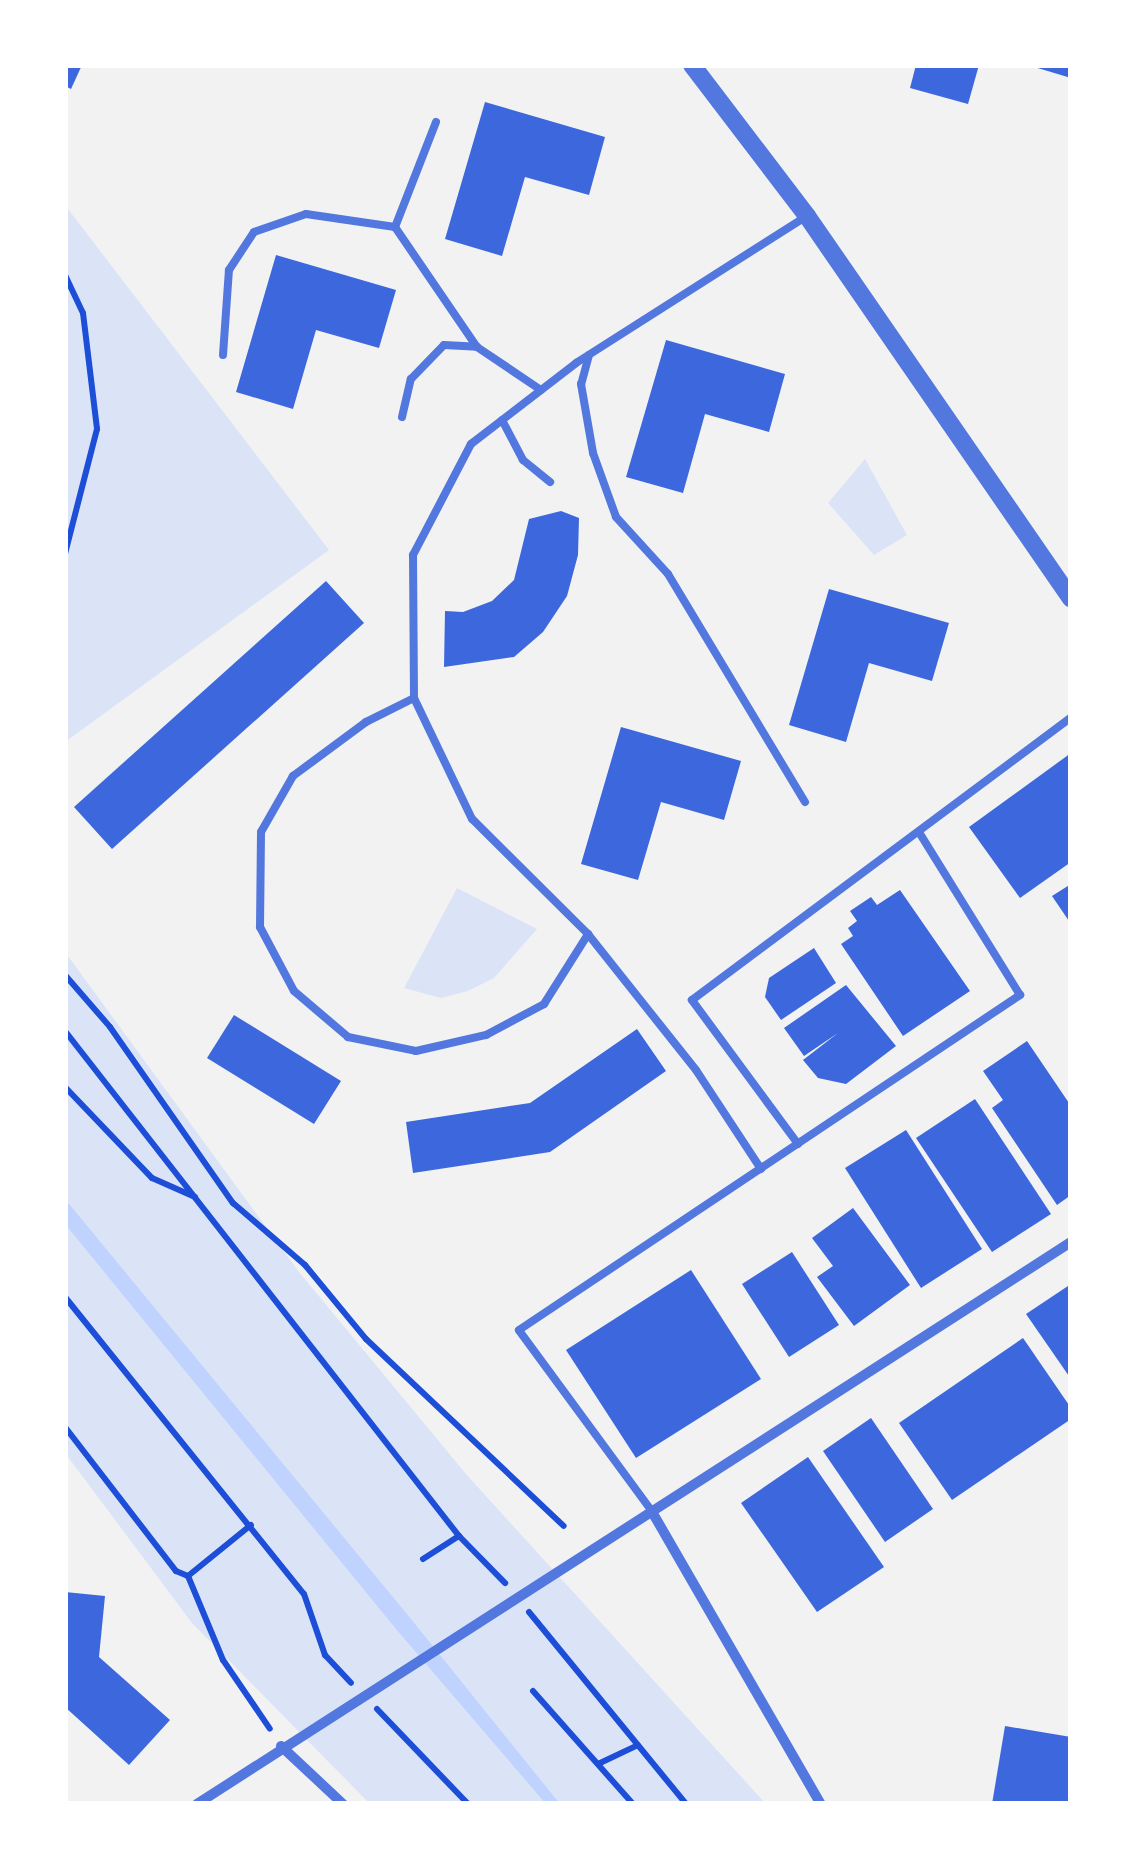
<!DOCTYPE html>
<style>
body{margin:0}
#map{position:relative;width:1136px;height:1869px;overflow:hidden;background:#f2f2f2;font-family:"DejaVu Sans",sans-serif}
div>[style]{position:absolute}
.green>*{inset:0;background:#dbe4f7}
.water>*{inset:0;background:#bfd3fe}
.building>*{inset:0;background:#3d67dc}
.path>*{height:6px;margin:-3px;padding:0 3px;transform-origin:3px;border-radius:3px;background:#1d4ed8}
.service>*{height:8px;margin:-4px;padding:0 4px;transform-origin:4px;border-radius:4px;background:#5277de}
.minor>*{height:10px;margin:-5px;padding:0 5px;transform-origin:5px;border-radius:5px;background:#5277de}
.tertiary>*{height:18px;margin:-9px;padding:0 9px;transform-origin:9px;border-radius:9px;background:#5277de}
span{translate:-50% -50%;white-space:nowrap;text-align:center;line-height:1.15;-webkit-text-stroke:10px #fff;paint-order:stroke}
.frame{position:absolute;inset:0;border:68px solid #fff;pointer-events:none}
</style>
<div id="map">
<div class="green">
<i style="clip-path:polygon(65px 205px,329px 550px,65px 742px)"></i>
<i style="clip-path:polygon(865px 459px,907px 535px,874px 555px,828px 503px)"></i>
<i style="clip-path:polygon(457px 888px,537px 929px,494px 978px,468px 991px,441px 998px,404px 988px)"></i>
<i style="clip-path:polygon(65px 952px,299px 1272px,466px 1474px,766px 1804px,370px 1804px,192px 1623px,65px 1453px)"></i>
</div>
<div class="water">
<i style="clip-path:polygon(65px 1199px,411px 1619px,560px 1804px,546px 1804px,396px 1629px,65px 1224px)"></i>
</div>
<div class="building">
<i style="clip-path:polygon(65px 65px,82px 65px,71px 89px,65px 86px)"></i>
<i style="clip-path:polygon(916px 65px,979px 65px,968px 104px,910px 88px)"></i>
<i style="clip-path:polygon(1031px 65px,1071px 65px,1071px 78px,1031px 66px)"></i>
<i style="clip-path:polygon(485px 102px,605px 137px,589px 195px,525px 177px,502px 256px,445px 239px)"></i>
<i style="clip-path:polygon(276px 255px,396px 290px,379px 348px,316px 330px,293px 409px,236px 392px)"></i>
<i style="clip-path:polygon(666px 340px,785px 374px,769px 432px,705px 414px,683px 493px,626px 477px)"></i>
<i style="clip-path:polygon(561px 511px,579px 518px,578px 555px,567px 596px,543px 632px,514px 657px,444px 667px,445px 611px,463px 612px,492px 601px,514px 580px,529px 519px)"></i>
<i style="clip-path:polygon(326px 581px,364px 623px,112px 849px,74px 807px)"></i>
<i style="clip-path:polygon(829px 589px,949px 623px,932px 681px,869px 663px,846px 742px,789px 725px)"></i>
<i style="clip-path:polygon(621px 727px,741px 761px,724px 820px,661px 802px,638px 880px,581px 864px)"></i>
<i style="clip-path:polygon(1071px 753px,1071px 862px,1020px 898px,969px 827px)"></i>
<i style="clip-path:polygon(1071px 884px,1071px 924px,1052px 896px)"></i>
<i style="clip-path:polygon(900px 890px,970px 991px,903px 1036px,841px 944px,853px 936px,848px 928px,857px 921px,850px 911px,871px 897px,877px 905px)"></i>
<i style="clip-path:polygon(814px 948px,836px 983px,781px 1020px,765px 997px,769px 978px)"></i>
<i style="clip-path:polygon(846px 985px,896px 1046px,846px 1084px,818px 1078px,803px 1060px,838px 1033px,804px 1056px,784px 1028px)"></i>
<i style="clip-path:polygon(234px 1015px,341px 1081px,314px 1124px,207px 1058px)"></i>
<i style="clip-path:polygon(637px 1029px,666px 1071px,550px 1152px,413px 1173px,406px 1122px,530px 1103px)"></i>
<i style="clip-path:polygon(1027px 1041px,1071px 1106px,1071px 1195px,1057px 1205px,992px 1108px,1003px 1100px,983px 1071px)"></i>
<i style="clip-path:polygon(975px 1099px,1051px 1214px,992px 1252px,916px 1138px)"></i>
<i style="clip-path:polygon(906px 1130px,982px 1249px,921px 1288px,845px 1168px)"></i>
<i style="clip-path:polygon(853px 1208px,910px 1285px,854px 1326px,817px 1277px,833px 1266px,812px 1238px)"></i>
<i style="clip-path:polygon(792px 1252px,839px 1325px,789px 1357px,742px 1284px)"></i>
<i style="clip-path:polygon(691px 1270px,761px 1379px,636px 1458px,566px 1350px)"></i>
<i style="clip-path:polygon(1071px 1284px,1071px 1379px,1026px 1314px)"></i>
<i style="clip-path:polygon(1023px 1338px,1071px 1408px,1071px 1419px,952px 1500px,899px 1423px)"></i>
<i style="clip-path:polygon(871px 1418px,933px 1509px,885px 1542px,823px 1451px)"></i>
<i style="clip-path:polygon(808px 1457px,884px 1567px,817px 1612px,741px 1503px)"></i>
<i style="clip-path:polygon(65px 1592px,105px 1596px,99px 1657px,170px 1720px,129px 1765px,65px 1707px)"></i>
<i style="clip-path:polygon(1005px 1726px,1071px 1737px,1071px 1804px,992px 1804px)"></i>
</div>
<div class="path">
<i style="left:65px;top:275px;width:42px;rotate:64.7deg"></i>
<i style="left:83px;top:313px;width:117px;rotate:83.1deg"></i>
<i style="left:97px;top:429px;width:129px;rotate:104.4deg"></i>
<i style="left:65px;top:975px;width:69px;rotate:49.1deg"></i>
<i style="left:110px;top:1027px;width:215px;rotate:55.1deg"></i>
<i style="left:233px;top:1203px;width:95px;rotate:40.7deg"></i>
<i style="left:305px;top:1265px;width:96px;rotate:50.5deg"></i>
<i style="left:366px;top:1339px;width:272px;rotate:43.4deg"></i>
<i style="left:65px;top:1031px;width:641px;rotate:52.04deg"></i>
<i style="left:459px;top:1536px;width:66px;rotate:45.6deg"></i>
<i style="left:65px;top:1087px;width:126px;rotate:46.3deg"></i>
<i style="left:152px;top:1178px;width:47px;rotate:23.8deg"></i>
<i style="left:65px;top:1297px;width:381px;rotate:51.2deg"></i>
<i style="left:304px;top:1594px;width:65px;rotate:71deg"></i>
<i style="left:325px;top:1655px;width:38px;rotate:47deg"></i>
<i style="left:65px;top:1427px;width:182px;rotate:52.4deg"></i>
<i style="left:176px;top:1571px;width:13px;rotate:23deg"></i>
<i style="left:188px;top:1576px;width:91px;rotate:67.4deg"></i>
<i style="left:223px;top:1660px;width:83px;rotate:55.7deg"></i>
<i style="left:423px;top:1559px;width:43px;rotate:-32.6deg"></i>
<i style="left:188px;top:1576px;width:81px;rotate:-39deg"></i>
<i style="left:529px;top:1612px;width:248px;rotate:50.7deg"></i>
<i style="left:533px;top:1691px;width:151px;rotate:48.5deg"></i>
<i style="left:377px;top:1709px;width:132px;rotate:46.2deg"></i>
<i style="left:598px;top:1764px;width:44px;rotate:-25.4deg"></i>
</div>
<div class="service">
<i style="left:436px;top:122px;width:113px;rotate:111.3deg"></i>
<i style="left:395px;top:227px;width:145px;rotate:55.7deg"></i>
<i style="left:223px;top:355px;width:85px;rotate:-86deg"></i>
<i style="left:229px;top:270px;width:45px;rotate:-56.7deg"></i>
<i style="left:254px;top:232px;width:55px;rotate:-19.1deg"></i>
<i style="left:306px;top:214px;width:90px;rotate:8.3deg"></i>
<i style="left:589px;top:355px;width:30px;rotate:105deg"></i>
<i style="left:581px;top:384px;width:70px;rotate:80.1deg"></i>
<i style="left:593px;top:453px;width:68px;rotate:70.2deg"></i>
<i style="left:616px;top:517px;width:77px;rotate:47.6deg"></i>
<i style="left:668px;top:574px;width:266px;rotate:59deg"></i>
<i style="left:402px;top:417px;width:39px;rotate:-77deg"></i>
<i style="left:411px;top:379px;width:47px;rotate:-45.9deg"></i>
<i style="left:444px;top:345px;width:33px;rotate:3deg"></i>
<i style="left:477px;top:347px;width:77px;rotate:33.9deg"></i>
<i style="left:502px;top:420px;width:45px;rotate:62.3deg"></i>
<i style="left:523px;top:460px;width:35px;rotate:39deg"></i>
<i style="left:414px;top:698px;width:54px;rotate:153.4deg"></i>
<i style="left:366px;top:722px;width:91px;rotate:143.5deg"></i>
<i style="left:293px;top:776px;width:64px;rotate:119.7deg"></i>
<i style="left:261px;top:832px;width:95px;rotate:90.6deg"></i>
<i style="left:260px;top:927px;width:72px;rotate:62deg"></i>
<i style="left:294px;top:991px;width:71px;rotate:40.4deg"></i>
<i style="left:348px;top:1037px;width:69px;rotate:11.6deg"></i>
<i style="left:416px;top:1051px;width:72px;rotate:-12.9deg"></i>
<i style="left:486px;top:1035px;width:66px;rotate:-28.1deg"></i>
<i style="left:544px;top:1004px;width:83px;rotate:-57.8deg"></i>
<i style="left:798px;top:1144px;width:179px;rotate:-126.4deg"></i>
<i style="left:692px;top:1000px;width:473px;rotate:-36.7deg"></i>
<i style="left:761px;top:1169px;width:118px;rotate:-123.3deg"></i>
<i style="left:696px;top:1070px;width:174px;rotate:-128.5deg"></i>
<i style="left:588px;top:934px;width:163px;rotate:-135.2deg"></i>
<i style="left:472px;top:819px;width:134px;rotate:-115.6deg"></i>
<i style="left:414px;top:698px;width:143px;rotate:-90.4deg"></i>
<i style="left:413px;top:555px;width:125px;rotate:-62.4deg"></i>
<i style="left:471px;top:444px;width:133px;rotate:-37.6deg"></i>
<i style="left:576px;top:363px;width:274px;rotate:-32.5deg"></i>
<i style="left:651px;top:1510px;width:223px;rotate:-126.3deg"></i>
<i style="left:519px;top:1330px;width:603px;rotate:-33.77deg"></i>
<i style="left:1020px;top:995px;width:192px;rotate:-121.8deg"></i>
</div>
<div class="minor">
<i style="left:651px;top:1510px;width:340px;rotate:60deg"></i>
<i style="left:281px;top:1746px;width:85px;rotate:43.1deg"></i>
<i style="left:197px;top:1804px;width:1039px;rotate:-32.74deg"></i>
</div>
<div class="tertiary">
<i style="left:692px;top:65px;width:190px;rotate:52.7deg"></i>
<i style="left:807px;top:216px;width:465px;rotate:55.4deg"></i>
</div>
<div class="frame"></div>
</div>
